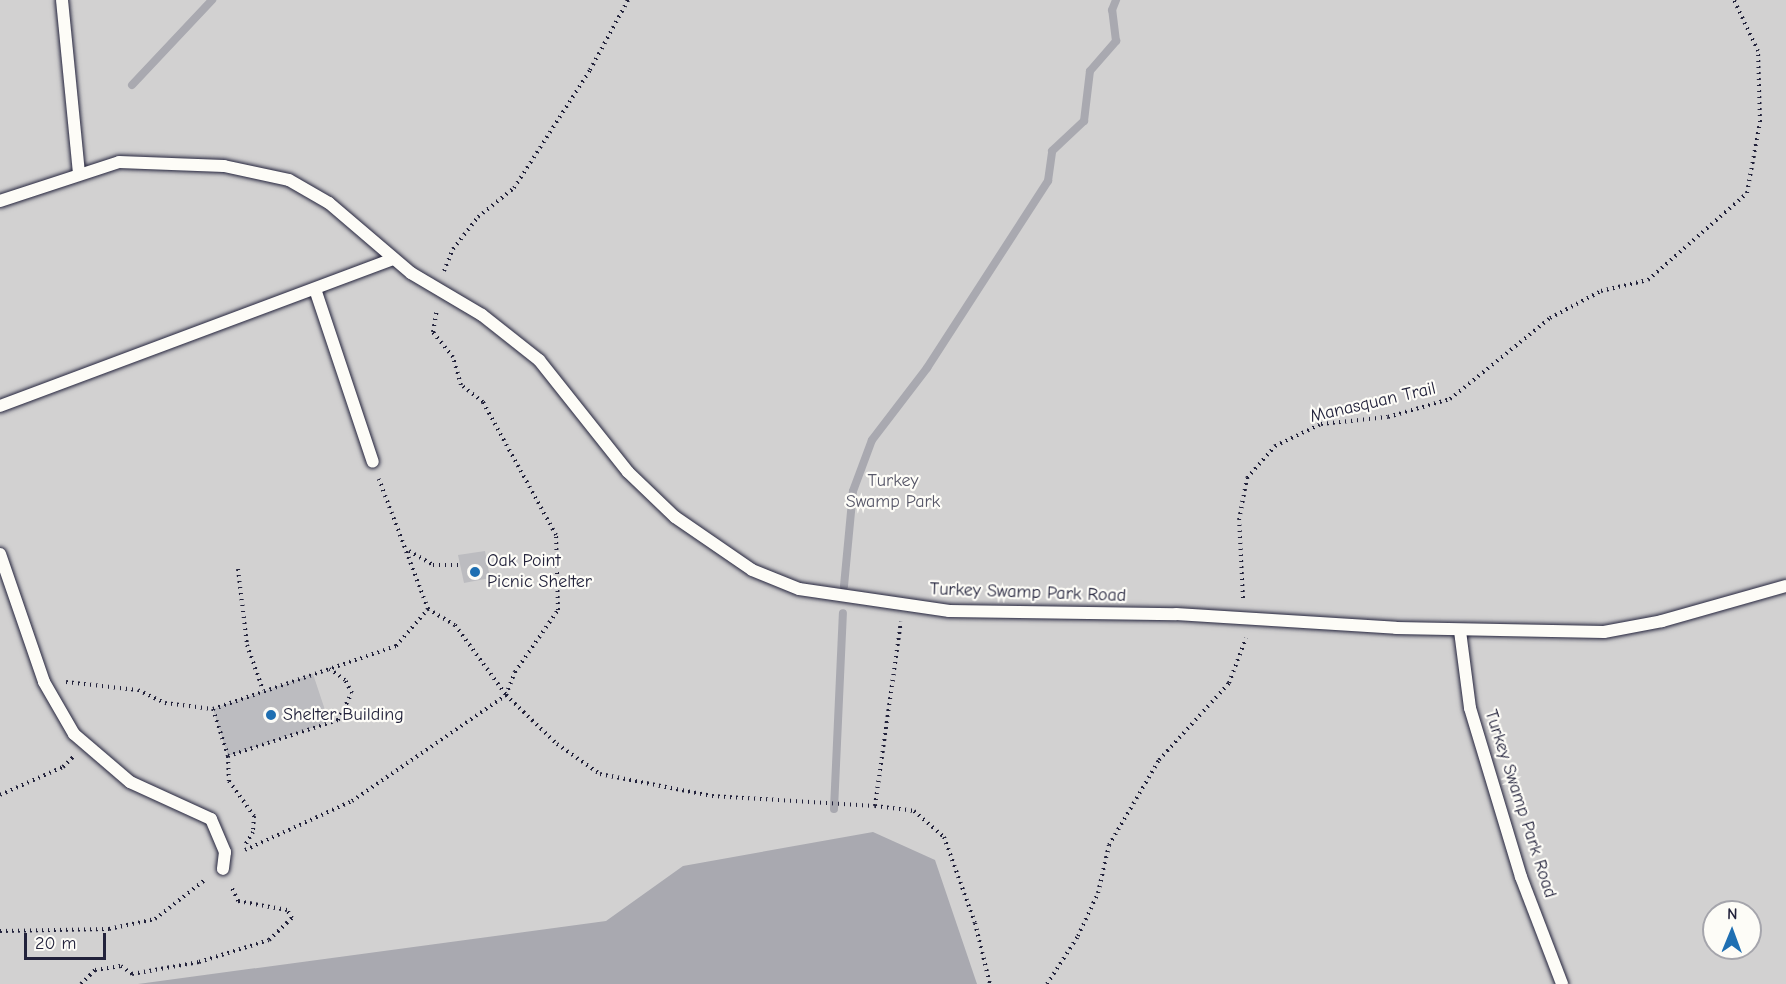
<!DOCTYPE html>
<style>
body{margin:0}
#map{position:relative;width:1786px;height:984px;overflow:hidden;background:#f0efec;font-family:"Comic Neue",sans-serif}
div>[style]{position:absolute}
.green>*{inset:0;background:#d2d1d1}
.water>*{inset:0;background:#a9a9b0}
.stream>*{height:8px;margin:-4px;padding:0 4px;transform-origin:4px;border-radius:4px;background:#a9a9b0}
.building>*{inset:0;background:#bcbcc0}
.path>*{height:4px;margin-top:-2px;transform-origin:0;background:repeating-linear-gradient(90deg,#22223b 0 1.5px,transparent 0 6px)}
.roads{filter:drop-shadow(0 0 2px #22223b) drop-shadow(0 0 2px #22223b)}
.lane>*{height:12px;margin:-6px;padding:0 6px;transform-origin:6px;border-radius:6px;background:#fdfcf7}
.dots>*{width:16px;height:16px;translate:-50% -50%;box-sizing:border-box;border:3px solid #fdfcf7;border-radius:50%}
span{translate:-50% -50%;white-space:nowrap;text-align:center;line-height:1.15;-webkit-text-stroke:4.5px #fdfcf7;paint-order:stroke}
.street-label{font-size:18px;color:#22223b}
.park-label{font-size:18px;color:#575768}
.poi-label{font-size:18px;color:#22223b}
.left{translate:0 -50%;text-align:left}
.north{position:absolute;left:1702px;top:900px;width:60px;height:60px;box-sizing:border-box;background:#fdfcf7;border:2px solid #a5a5ac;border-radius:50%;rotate:1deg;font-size:16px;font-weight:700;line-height:24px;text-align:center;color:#22223b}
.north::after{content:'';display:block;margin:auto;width:21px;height:27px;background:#1f6fb2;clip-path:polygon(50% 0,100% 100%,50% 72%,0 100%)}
.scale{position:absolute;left:24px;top:933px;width:82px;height:27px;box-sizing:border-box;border:3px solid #22223b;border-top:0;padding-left:8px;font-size:18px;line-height:21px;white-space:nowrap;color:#22223b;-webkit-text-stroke:4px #fdfcf7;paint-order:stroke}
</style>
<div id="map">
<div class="green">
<i style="clip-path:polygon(evenodd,0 0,1786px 0,1786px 984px,0 984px,0 0,1714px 912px,1750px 912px,1750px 948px,1714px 948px,1714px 912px)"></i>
</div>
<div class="water">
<i style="clip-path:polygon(873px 832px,935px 860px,977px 984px,138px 984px,606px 921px,683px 866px)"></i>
</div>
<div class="stream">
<i style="left:132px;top:85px;width:117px;rotate:-46.7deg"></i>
<i style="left:844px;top:586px;width:95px;rotate:-84.6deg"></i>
<i style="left:853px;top:491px;width:54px;rotate:-69.6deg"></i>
<i style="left:872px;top:440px;width:91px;rotate:-52.6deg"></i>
<i style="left:927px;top:368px;width:223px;rotate:-57.1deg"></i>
<i style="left:1048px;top:181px;width:30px;rotate:-82deg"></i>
<i style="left:1052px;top:151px;width:44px;rotate:-43.2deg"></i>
<i style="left:1084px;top:121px;width:50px;rotate:-83.2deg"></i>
<i style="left:1090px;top:71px;width:40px;rotate:-49deg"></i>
<i style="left:1116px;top:41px;width:31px;rotate:-97deg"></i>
<i style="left:1112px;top:10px;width:11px;rotate:-68deg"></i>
<i style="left:834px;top:809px;width:196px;rotate:-87.4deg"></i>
</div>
<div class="building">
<i style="clip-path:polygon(485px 551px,490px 578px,464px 583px,458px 555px)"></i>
<i style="clip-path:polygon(313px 674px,329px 722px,228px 756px,213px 709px)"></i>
</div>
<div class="path">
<i style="left:444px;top:271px;width:24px;rotate:-68deg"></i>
<i style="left:453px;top:249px;width:41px;rotate:-52deg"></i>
<i style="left:478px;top:217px;width:46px;rotate:-38.9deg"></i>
<i style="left:514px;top:188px;width:140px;rotate:-57.2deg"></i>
<i style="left:590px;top:70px;width:80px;rotate:-61.5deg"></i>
<i style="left:409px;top:551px;width:28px;rotate:30deg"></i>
<i style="left:433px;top:565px;width:27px"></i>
<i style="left:238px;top:569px;width:77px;rotate:83.2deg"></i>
<i style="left:247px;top:645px;width:48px;rotate:70.4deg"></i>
<i style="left:1243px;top:598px;width:78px;rotate:-92.9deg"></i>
<i style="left:1239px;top:520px;width:43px;rotate:-79.2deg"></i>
<i style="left:1247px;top:478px;width:43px;rotate:-48.8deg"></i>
<i style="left:1275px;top:446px;width:51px;rotate:-25.6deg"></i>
<i style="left:1321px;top:424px;width:67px;rotate:-6deg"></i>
<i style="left:1388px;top:417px;width:65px;rotate:-16.2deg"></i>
<i style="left:1450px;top:399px;width:129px;rotate:-39deg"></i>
<i style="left:1550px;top:318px;width:58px;rotate:-27.9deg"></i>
<i style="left:1601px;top:291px;width:48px;rotate:-13.2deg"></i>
<i style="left:1648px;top:280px;width:132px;rotate:-41.3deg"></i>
<i style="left:1747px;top:193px;width:72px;rotate:-79.6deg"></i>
<i style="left:1760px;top:122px;width:71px;rotate:-91.6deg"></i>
<i style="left:1758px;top:51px;width:56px;rotate:-115.2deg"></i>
<i style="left:428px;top:609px;width:31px;rotate:31deg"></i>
<i style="left:455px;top:625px;width:87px;rotate:53.9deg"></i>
<i style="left:506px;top:695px;width:71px;rotate:43.9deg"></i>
<i style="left:557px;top:744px;width:52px;rotate:34.9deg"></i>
<i style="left:600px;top:774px;width:114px;rotate:11.1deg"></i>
<i style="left:712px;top:796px;width:163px;rotate:3.5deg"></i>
<i style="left:875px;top:806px;width:186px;rotate:-82deg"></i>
<i style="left:66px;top:682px;width:72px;rotate:6.3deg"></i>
<i style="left:138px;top:690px;width:30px;rotate:26deg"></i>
<i style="left:165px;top:703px;width:48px;rotate:7.1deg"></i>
<i style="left:213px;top:709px;width:194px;rotate:-19deg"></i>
<i style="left:396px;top:646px;width:49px;rotate:-49.1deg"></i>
<i style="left:428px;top:609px;width:139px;rotate:-110.7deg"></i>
<i style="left:213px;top:709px;width:49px;rotate:72.3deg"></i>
<i style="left:228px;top:756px;width:116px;rotate:-18.1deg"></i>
<i style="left:338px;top:720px;width:30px;rotate:-63deg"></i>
<i style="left:352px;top:693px;width:15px;rotate:-118deg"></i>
<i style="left:345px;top:680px;width:19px;rotate:-144deg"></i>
<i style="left:228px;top:756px;width:25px;rotate:88deg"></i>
<i style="left:229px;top:781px;width:43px;rotate:54.5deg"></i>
<i style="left:254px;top:816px;width:16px;rotate:94deg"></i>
<i style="left:253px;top:832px;width:17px;rotate:121deg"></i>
<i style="left:0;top:795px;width:69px;rotate:-24deg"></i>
<i style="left:63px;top:767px;width:14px;rotate:-45deg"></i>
<i style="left:875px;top:806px;width:39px;rotate:7deg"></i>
<i style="left:914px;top:811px;width:40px;rotate:41deg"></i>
<i style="left:944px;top:837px;width:91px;rotate:70.2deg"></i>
<i style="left:975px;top:923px;width:63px;rotate:76.2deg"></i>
<i style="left:245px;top:850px;width:118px;rotate:-24.6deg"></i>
<i style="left:352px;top:801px;width:187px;rotate:-34.5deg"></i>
<i style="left:506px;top:695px;width:25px;rotate:-69deg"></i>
<i style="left:515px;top:672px;width:75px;rotate:-55.3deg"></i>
<i style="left:558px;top:610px;width:75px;rotate:-91.5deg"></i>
<i style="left:556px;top:535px;width:152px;rotate:-118.8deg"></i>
<i style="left:483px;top:402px;width:28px;rotate:-142deg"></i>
<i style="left:461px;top:385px;width:29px;rotate:-106deg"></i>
<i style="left:453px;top:357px;width:32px;rotate:-129deg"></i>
<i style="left:433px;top:332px;width:23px;rotate:-80deg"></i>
<i style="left:0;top:931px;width:109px;rotate:-1.1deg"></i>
<i style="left:109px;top:929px;width:47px;rotate:-12.3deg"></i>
<i style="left:155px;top:919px;width:65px;rotate:-38.1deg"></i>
<i style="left:81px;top:984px;width:20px;rotate:-45deg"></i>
<i style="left:95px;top:970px;width:26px;rotate:-9deg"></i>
<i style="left:121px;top:966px;width:14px;rotate:36deg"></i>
<i style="left:132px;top:974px;width:68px;rotate:-10.2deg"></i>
<i style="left:199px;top:962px;width:73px;rotate:-17.4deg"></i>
<i style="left:269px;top:940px;width:32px;rotate:-44deg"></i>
<i style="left:292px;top:918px;width:9px;rotate:-122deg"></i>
<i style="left:287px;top:910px;width:50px;rotate:-169.6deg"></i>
<i style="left:238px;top:901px;width:17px;rotate:-115deg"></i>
<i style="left:1047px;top:984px;width:57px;rotate:-57.1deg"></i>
<i style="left:1078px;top:936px;width:47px;rotate:-65.1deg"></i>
<i style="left:1098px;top:893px;width:49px;rotate:-77.1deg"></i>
<i style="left:1109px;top:845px;width:99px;rotate:-59.5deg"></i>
<i style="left:1159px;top:760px;width:104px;rotate:-47.7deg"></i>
<i style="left:1229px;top:683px;width:48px;rotate:-69.3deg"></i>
</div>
<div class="roads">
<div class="lane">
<i style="left:62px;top:0;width:174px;rotate:84.4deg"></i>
<i style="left:0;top:201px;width:125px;rotate:-18.1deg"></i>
<i style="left:119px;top:162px;width:105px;rotate:2.2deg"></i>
<i style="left:224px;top:166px;width:66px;rotate:12.2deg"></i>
<i style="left:289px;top:180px;width:46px;rotate:29.9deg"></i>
<i style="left:329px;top:203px;width:108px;rotate:40.5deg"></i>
<i style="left:411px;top:273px;width:82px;rotate:30.6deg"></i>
<i style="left:482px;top:315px;width:73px;rotate:38.3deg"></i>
<i style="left:539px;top:360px;width:143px;rotate:51.5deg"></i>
<i style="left:628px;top:472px;width:65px;rotate:43.8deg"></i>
<i style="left:675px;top:517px;width:93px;rotate:34.5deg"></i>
<i style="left:752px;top:570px;width:51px;rotate:22deg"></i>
<i style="left:799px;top:589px;width:152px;rotate:8.3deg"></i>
<i style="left:949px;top:611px;width:227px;rotate:0.8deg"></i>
<i style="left:1176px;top:614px;width:220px;rotate:3.6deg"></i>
<i style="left:1396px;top:628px;width:208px;rotate:1.1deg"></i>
<i style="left:1604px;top:632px;width:59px;rotate:-10.7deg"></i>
<i style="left:1662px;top:621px;width:129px;rotate:-15.8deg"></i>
<i style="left:315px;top:289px;width:182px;rotate:71.5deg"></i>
<i style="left:0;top:406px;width:420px;rotate:-20.5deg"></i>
<i style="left:0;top:554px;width:135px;rotate:71deg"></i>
<i style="left:44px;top:682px;width:60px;rotate:60deg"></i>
<i style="left:74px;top:734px;width:74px;rotate:40.6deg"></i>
<i style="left:130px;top:782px;width:89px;rotate:24.6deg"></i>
<i style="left:211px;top:819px;width:36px;rotate:67deg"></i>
<i style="left:225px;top:852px;width:17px;rotate:97deg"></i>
<i style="left:1460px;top:631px;width:78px;rotate:82.6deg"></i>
<i style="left:1470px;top:708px;width:177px;rotate:73.2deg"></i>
<i style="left:1521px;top:877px;width:115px;rotate:69deg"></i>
</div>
</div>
<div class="dots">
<i style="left:475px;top:572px;background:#1f6fb2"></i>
<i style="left:271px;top:715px;background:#1f6fb2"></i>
</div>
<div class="street-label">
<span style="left:1373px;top:403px;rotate:-13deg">Manasquan Trail</span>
<span style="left:1028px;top:593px;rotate:2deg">Turkey Swamp Park Road</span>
<span style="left:1520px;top:804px;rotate:72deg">Turkey Swamp Park Road</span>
</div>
<div class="park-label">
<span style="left:893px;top:492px">Turkey<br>Swamp Park</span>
</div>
<div class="poi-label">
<span class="left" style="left:487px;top:572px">Oak Point<br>Picnic Shelter</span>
<span class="left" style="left:283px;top:715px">Shelter Building</span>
</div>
<div class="north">N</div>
<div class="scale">20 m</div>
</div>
